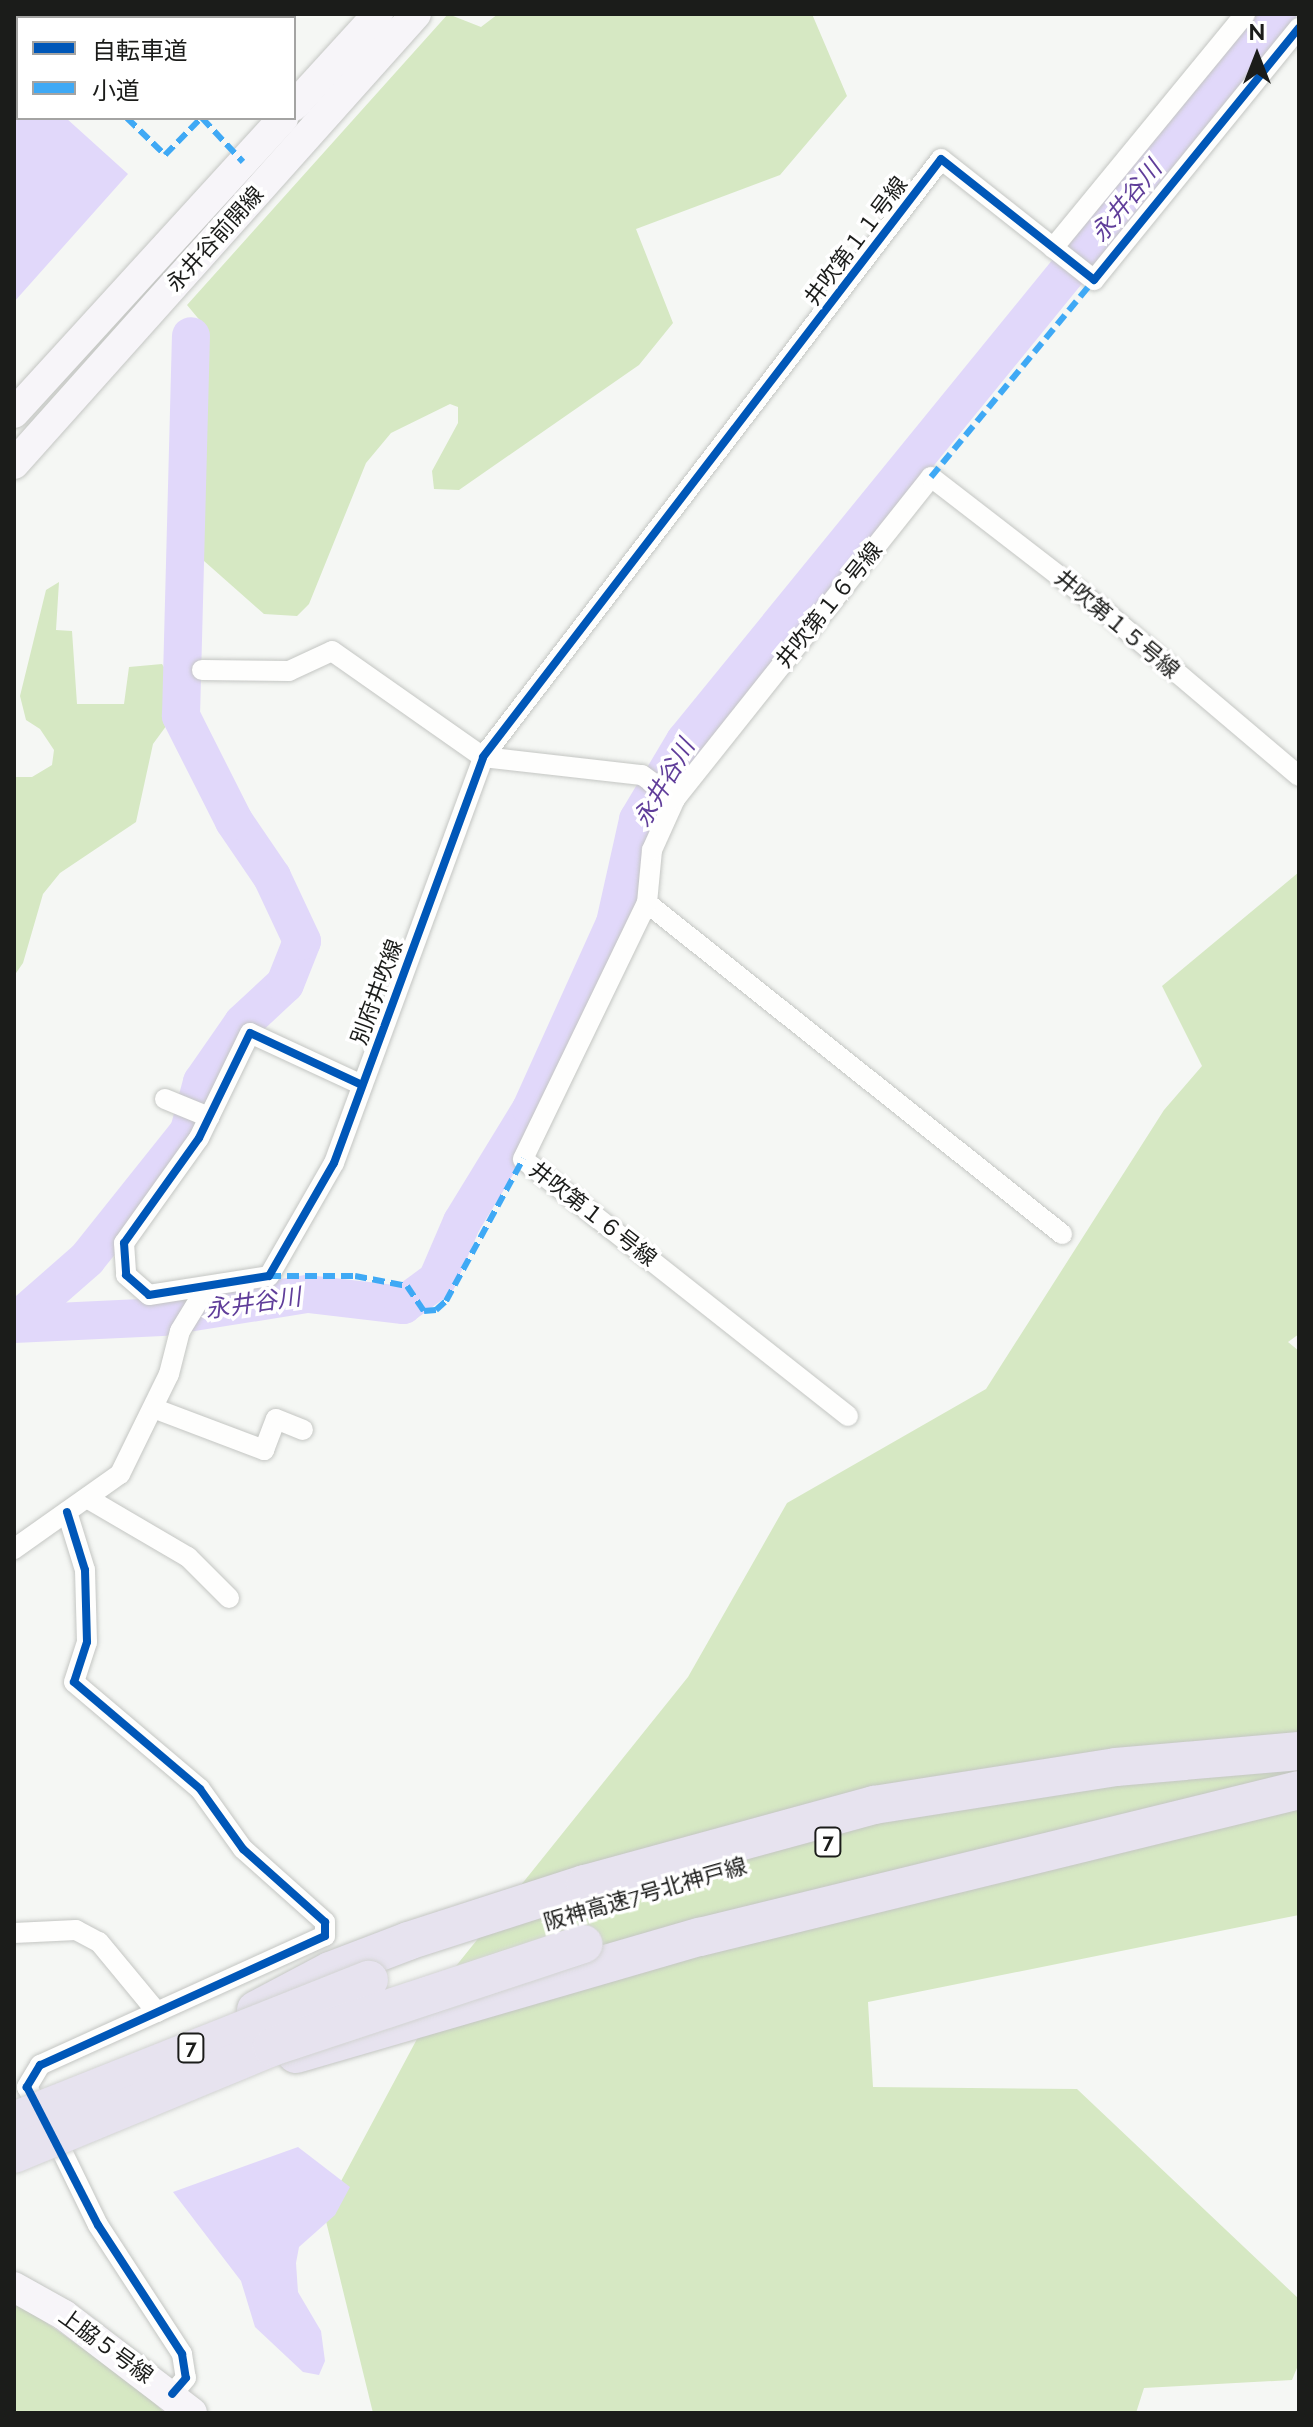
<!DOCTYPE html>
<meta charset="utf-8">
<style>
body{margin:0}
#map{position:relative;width:1313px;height:2427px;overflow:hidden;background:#f5f7f4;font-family:Raleway,"Noto Sans JP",sans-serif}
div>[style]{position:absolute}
.green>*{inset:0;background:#d6e8c3}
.water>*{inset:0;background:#e1d8fa}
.river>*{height:38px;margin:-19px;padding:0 19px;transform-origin:19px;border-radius:19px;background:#e1d8fa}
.roads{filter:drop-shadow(0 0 2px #c4c6c3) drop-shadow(0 0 2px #c4c6c3)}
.street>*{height:20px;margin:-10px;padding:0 10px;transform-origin:10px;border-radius:10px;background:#fefefd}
.secondary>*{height:30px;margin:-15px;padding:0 15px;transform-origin:15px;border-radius:15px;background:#f7f5f9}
.highway>*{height:38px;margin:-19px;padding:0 19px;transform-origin:19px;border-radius:19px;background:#e7e3ef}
.bridges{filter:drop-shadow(0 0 2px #d2d3d2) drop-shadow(0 0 2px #d2d3d2)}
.highway-bridge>*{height:38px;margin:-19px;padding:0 19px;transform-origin:19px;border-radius:19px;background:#e7e3ef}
.quiet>*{height:6px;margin-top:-3px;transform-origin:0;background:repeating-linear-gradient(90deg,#3fa9f5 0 12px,transparent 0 18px)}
.cycleway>*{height:8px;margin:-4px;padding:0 4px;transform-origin:4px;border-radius:4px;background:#0057b8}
span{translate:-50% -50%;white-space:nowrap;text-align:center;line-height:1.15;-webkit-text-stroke:7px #fff;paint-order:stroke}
.shield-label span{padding:2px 6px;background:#fff;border:2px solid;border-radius:6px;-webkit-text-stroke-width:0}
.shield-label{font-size:20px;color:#1b1c1a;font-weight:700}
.street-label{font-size:22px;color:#1b1c1a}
.water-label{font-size:24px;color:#603e9a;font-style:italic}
.frame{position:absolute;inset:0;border:16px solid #1b1c1a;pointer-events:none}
.legend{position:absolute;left:16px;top:16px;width:280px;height:104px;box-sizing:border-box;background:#fff;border:2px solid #a4a4a3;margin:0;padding:10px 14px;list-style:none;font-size:24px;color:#1b1c1a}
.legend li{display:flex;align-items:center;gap:16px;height:40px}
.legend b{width:40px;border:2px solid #a4a4a3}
.north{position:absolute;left:1217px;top:16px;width:80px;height:80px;-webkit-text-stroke:6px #fff;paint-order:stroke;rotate:0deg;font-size:22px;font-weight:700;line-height:32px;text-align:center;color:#1b1c1a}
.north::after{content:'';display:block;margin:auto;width:28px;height:36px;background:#1b1c1a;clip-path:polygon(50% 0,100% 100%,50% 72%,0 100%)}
</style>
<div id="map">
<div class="green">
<i style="clip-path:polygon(448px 14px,481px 27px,498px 14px,812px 14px,847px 96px,780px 175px,636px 229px,673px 323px,639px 365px,459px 490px,434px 489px,432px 471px,458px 423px,458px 407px,450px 404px,391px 433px,366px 463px,309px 604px,297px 616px,264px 614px,195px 553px,202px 323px,187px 305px)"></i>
<i style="clip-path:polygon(59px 582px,56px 630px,72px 631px,77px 704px,124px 704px,129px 667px,162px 664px,170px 677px,172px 718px,153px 744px,136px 822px,60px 873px,43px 894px,23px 963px,14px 976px,14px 777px,32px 777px,52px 765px,54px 750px,40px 729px,26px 720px,20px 696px,46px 590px)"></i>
<i style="clip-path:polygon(1299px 872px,1299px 1334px,1288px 1342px,1299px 1351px,1299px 1915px,868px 2002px,873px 2087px,1077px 2089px,1299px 2299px,1299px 2363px,1292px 2380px,1144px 2388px,1136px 2413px,373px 2413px,324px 2213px,456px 1966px,688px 1677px,787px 1503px,986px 1389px,1164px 1110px,1202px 1066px,1162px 986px)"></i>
<i style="clip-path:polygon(14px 2300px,135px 2385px,165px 2413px,14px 2413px)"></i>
</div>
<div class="water">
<i style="clip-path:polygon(14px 71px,18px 118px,66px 118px,128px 174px,14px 302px)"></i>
<i style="clip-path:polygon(298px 2147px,350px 2187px,335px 2215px,299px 2247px,296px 2263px,298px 2292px,321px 2331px,325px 2361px,319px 2375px,303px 2372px,255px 2327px,241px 2281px,173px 2192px)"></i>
</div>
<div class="river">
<i style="left:14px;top:1323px;width:97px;rotate:-41.2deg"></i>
<i style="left:87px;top:1259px;width:164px;rotate:-51.4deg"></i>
<i style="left:189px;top:1131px;width:51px;rotate:-75.1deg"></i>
<i style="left:202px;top:1082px;width:72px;rotate:-55.2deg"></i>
<i style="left:243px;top:1023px;width:57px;rotate:-42.9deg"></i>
<i style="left:285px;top:984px;width:46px;rotate:-68.4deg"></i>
<i style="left:302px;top:941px;width:71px;rotate:-115.1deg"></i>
<i style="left:272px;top:877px;width:68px;rotate:-124.2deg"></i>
<i style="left:234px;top:821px;width:118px;rotate:-116.8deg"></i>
<i style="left:181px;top:716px;width:380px;rotate:-88.5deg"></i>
<i style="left:14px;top:1324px;width:148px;rotate:-2.7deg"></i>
<i style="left:162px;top:1317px;width:148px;rotate:-9deg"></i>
<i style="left:308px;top:1294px;width:96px;rotate:6.6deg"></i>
<i style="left:403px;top:1305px;width:42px;rotate:-36.3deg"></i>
<i style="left:437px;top:1280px;width:63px;rotate:-66.7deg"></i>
<i style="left:462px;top:1222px;width:132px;rotate:-58.6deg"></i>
<i style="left:531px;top:1109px;width:204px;rotate:-65.7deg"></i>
<i style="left:615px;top:923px;width:106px;rotate:-77.4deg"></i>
<i style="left:638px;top:820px;width:92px;rotate:-59.3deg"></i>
<i style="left:685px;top:741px;width:938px;rotate:-50.84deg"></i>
</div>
<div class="roads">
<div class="street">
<i style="left:99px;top:14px;width:6px;rotate:45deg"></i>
<i style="left:226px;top:18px;width:5px;rotate:-53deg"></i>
<i style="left:1053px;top:248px;width:303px;rotate:-50.6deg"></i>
<i style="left:202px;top:670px;width:87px;rotate:0.7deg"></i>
<i style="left:289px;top:671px;width:47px;rotate:-24.9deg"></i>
<i style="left:332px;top:651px;width:184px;rotate:35.1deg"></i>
<i style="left:483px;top:757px;width:160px;rotate:6.5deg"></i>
<i style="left:642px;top:775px;width:41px;rotate:36deg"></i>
<i style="left:647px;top:903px;width:531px;rotate:38.58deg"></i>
<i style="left:362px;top:1085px;width:123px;rotate:-155.1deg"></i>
<i style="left:250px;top:1033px;width:117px;rotate:115.9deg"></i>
<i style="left:199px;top:1138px;width:129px;rotate:125.5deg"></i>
<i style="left:124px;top:1243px;width:32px;rotate:86deg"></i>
<i style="left:126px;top:1275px;width:30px;rotate:41deg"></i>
<i style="left:149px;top:1295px;width:121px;rotate:-9deg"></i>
<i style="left:269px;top:1276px;width:130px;rotate:-60.1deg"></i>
<i style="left:334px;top:1163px;width:432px;rotate:-69.8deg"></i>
<i style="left:483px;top:757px;width:753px;rotate:-52.55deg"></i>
<i style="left:941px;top:159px;width:195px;rotate:38.3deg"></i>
<i style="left:1094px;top:280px;width:325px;rotate:-50.9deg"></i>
<i style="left:165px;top:1099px;width:48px;rotate:22.2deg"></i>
<i style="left:153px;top:1408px;width:119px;rotate:20.7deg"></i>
<i style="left:264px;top:1450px;width:33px;rotate:-69deg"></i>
<i style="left:276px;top:1419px;width:29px;rotate:22deg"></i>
<i style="left:848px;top:1416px;width:414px;rotate:-141.7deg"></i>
<i style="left:523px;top:1159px;width:284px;rotate:-64.2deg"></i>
<i style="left:647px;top:903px;width:53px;rotate:-84.6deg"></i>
<i style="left:652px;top:850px;width:56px;rotate:-65.7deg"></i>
<i style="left:675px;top:799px;width:411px;rotate:-51.5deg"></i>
<i style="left:931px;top:477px;width:216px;rotate:37.7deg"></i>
<i style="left:1102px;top:609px;width:258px;rotate:40.3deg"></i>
<i style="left:87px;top:1498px;width:117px;rotate:30.3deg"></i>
<i style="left:188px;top:1557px;width:58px;rotate:45deg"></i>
<i style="left:14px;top:1549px;width:130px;rotate:-35.3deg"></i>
<i style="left:120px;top:1474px;width:111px;rotate:-63.9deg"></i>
<i style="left:169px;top:1374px;width:44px;rotate:-75.7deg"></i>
<i style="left:180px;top:1331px;width:48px;rotate:-58.6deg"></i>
<i style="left:14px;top:1933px;width:62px;rotate:-2.8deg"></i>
<i style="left:76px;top:1930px;width:26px;rotate:28deg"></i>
<i style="left:99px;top:1942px;width:91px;rotate:50.4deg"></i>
<i style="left:43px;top:2116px;width:33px;rotate:-119deg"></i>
<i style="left:27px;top:2087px;width:26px;rotate:-59deg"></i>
<i style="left:40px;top:2065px;width:313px;rotate:-24.4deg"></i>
<i style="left:325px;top:1936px;width:14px;rotate:-90deg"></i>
<i style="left:325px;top:1922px;width:110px;rotate:-138.3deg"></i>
<i style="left:243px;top:1849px;width:74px;rotate:-125.6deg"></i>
<i style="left:200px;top:1789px;width:165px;rotate:-139.7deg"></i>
<i style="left:74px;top:1682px;width:42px;rotate:-72deg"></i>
<i style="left:87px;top:1642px;width:72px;rotate:-91.6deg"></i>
<i style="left:85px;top:1570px;width:61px;rotate:-107.2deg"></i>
<i style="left:57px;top:2141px;width:93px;rotate:64deg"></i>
<i style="left:98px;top:2225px;width:154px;rotate:56.9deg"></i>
<i style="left:182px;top:2354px;width:24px;rotate:81deg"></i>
<i style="left:186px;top:2378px;width:21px;rotate:131deg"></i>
</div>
<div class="secondary">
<i style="left:294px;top:106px;width:125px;rotate:-47.6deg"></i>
<i style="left:14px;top:413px;width:399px;rotate:-47.6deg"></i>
<i style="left:14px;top:464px;width:603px;rotate:-48.22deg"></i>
<i style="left:14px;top:2287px;width:57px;rotate:29.2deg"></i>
<i style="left:64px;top:2315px;width:161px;rotate:37.4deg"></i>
</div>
<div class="highway">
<i style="left:256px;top:2010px;width:84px;rotate:-27.8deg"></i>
<i style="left:330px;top:1971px;width:84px;rotate:-21deg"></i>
<i style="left:408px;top:1941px;width:186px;rotate:-17.9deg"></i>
<i style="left:585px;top:1884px;width:300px;rotate:-15.3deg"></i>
<i style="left:874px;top:1805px;width:245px;rotate:-8.9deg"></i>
<i style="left:1116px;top:1767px;width:184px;rotate:-5deg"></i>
<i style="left:296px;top:2054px;width:421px;rotate:-16.2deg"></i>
<i style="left:700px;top:1937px;width:617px;rotate:-13.79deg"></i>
</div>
</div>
<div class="bridges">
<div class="highway-bridge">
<i style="left:14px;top:2121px;width:382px;rotate:-21.7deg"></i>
<i style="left:14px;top:2154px;width:279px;rotate:-22.5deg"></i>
<i style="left:272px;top:2047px;width:328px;rotate:-18.3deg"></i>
</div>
</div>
<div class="quiet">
<i style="left:22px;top:14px;width:6px;rotate:45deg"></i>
<i style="left:127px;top:118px;width:53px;rotate:44.2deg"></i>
<i style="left:165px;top:155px;width:52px;rotate:-45.8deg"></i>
<i style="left:202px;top:118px;width:60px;rotate:47deg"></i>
<i style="left:931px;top:477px;width:256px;rotate:-50.4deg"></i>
<i style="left:269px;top:1276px;width:86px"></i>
<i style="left:355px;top:1276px;width:53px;rotate:10.9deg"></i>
<i style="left:407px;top:1286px;width:30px;rotate:56deg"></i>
<i style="left:424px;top:1311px;width:12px;rotate:-5deg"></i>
<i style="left:436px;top:1310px;width:13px;rotate:-42deg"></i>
<i style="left:446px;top:1301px;width:162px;rotate:-61.5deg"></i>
</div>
<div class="cycleway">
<i style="left:362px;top:1085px;width:123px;rotate:-155.1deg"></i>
<i style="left:250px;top:1033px;width:117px;rotate:115.9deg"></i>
<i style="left:199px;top:1138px;width:129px;rotate:125.5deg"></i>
<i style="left:124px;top:1243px;width:32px;rotate:86deg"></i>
<i style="left:126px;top:1275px;width:30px;rotate:41deg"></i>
<i style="left:149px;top:1295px;width:121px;rotate:-9deg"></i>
<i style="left:269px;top:1276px;width:130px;rotate:-60.1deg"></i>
<i style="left:334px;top:1163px;width:432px;rotate:-69.8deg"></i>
<i style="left:483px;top:757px;width:753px;rotate:-52.55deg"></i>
<i style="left:941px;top:159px;width:195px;rotate:38.3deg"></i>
<i style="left:1094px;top:280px;width:325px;rotate:-50.9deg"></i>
<i style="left:67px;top:1512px;width:61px;rotate:72.8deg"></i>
<i style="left:85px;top:1570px;width:72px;rotate:88.4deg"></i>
<i style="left:87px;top:1642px;width:42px;rotate:108deg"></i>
<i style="left:74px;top:1682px;width:165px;rotate:40.3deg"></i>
<i style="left:200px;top:1789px;width:74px;rotate:54.4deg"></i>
<i style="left:243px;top:1849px;width:110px;rotate:41.7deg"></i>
<i style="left:325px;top:1922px;width:14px;rotate:90deg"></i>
<i style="left:325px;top:1936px;width:313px;rotate:155.6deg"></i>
<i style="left:40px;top:2065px;width:26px;rotate:121deg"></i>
<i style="left:27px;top:2087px;width:155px;rotate:62.8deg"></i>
<i style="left:98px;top:2225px;width:154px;rotate:56.9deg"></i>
<i style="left:182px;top:2354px;width:24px;rotate:81deg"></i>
<i style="left:186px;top:2378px;width:21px;rotate:131deg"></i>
</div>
<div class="shield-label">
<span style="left:828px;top:1842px">7</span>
<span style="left:191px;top:2048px">7</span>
</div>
<div class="street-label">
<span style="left:215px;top:239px;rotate:-48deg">永井谷前開線</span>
<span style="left:856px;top:241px;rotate:-53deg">井吹第１１号線</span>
<span style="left:829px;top:605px;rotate:-51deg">井吹第１６号線</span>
<span style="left:1117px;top:624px;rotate:40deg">井吹第１５号線</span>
<span style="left:377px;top:992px;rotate:-70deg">別府井吹線</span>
<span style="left:593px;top:1214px;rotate:38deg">井吹第１６号線</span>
<span style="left:645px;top:1894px;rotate:-16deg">阪神高速7号北神戸線</span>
<span style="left:106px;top:2346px;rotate:36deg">上脇５号線</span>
</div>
<div class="water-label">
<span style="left:1126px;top:201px;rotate:-51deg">永井谷川</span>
<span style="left:664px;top:783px;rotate:-60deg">永井谷川</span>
<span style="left:253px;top:1303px;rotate:-8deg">永井谷川</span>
</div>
<div class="frame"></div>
<ul class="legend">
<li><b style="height:10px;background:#0057b8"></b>自転車道</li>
<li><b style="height:10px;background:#3fa9f5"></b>小道</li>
</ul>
<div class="north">N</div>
</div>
